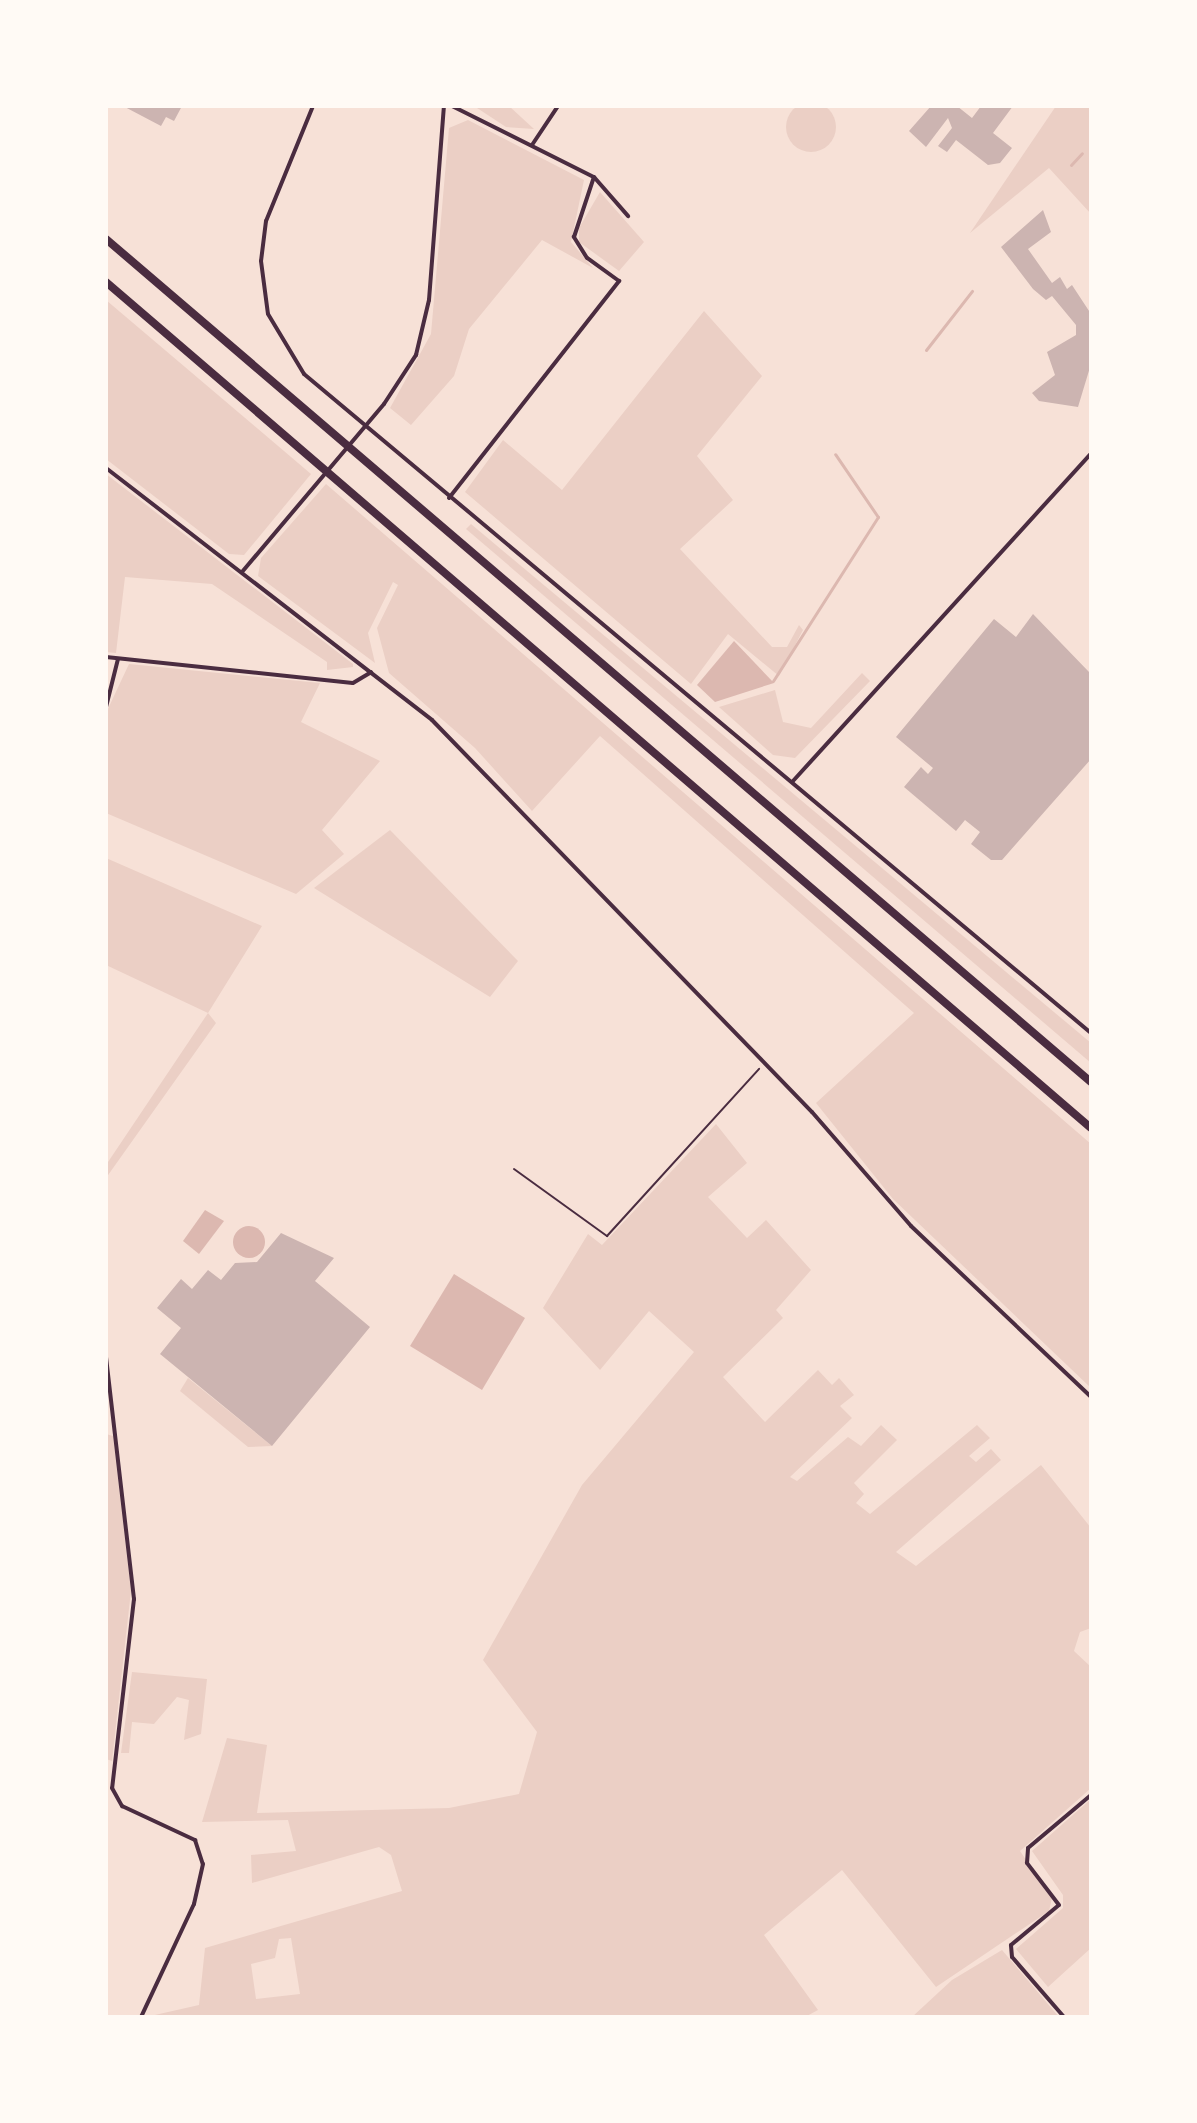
<!DOCTYPE html>
<style>
body{margin:0}
#map{position:relative;width:1197px;height:2123px;overflow:hidden;background:#f7e1d7;font-family:"Exo 2",sans-serif}
div>[style]{position:absolute}
.green>*{inset:0;background:#ebcfc5}
.round{border-radius:50%}
.water>*{inset:0;background:#dcb8b0}
.stream>*{height:3px;margin:-1.5px;padding:0 1.5px;transform-origin:1.5px;border-radius:1.5px;background:#dcb8b0}
.building>*{inset:0;background:#ccb4b1}
.path>*{height:2px;margin:-1px;padding:0 1px;transform-origin:1px;border-radius:1px;background:#4a2c40}
.minor>*{height:4px;margin:-2px;padding:0 2px;transform-origin:2px;border-radius:2px;background:#4a2c40}
.motorway>*{height:8px;margin:-4px;padding:0 4px;transform-origin:4px;border-radius:4px;background:#4a2c40}
span{translate:-50% -50%;white-space:nowrap;text-align:center;line-height:1.15;-webkit-text-stroke:8px #fffaf5;paint-order:stroke}
.frame{position:absolute;inset:0;border:108px solid #fffaf5;pointer-events:none}
</style>
<div id="map">
<div class="green">
<i class="round" style="left:786px;top:102px;width:50px;height:50px"></i>
<i style="clip-path:polygon(474px 106px,509px 106px,534px 129px,506px 127px)"></i>
<i style="clip-path:polygon(1056px 106px,1091px 106px,1091px 214px,1049px 168px,970px 233px)"></i>
<i style="clip-path:polygon(468px 120px,584px 180px,571px 242px,593px 268px,542px 240px,469px 329px,454px 376px,411px 425px,390px 408px,431px 334px,449px 128px)"></i>
<i style="clip-path:polygon(600px 192px,644px 242px,619px 271px,579px 242px,579px 228px)"></i>
<i style="clip-path:polygon(106px 300px,311px 474px,244px 555px,229px 554px,106px 459px)"></i>
<i style="clip-path:polygon(704px 311px,762px 376px,697px 456px,733px 500px,680px 549px,772px 647px,787px 647px,799px 625px,803px 630px,779px 676px,728px 634px,691px 684px,465px 492px,503px 440px,562px 490px)"></i>
<i style="clip-path:polygon(106px 474px,353px 664px,353px 667px,327px 670px,327px 662px,212px 584px,125px 577px,116px 653px,106px 652px)"></i>
<i style="clip-path:polygon(326px 484px,1091px 1144px,1091px 1388px,893px 1199px,816px 1103px,914px 1013px,600px 736px,532px 811px,475px 748px,389px 673px,377px 628px,398px 585px,393px 582px,368px 633px,375px 663px,258px 576px,261px 558px)"></i>
<i style="clip-path:polygon(471px 524px,1091px 1043px,1091px 1063px,466px 529px)"></i>
<i style="clip-path:polygon(129px 664px,320px 683px,301px 722px,380px 761px,322px 830px,344px 854px,296px 894px,106px 813px,106px 713px)"></i>
<i style="clip-path:polygon(862px 673px,870px 681px,795px 758px,773px 755px,719px 707px,775px 690px,783px 722px,811px 728px)"></i>
<i style="clip-path:polygon(390px 830px,518px 961px,490px 997px,314px 888px)"></i>
<i style="clip-path:polygon(106px 858px,262px 926px,208px 1013px,216px 1023px,106px 1178px,106px 1165px,208px 1013px,106px 965px)"></i>
<i style="clip-path:polygon(evenodd,716px 1124px,747px 1163px,708px 1197px,747px 1238px,766px 1220px,811px 1270px,776px 1310px,783px 1318px,723px 1377px,765px 1422px,818px 1370px,832px 1385px,839px 1378px,854px 1395px,840px 1406px,852px 1418px,790px 1477px,797px 1481px,848px 1437px,861px 1446px,881px 1425px,897px 1440px,854px 1483px,864px 1494px,856px 1503px,870px 1514px,977px 1425px,990px 1438px,969px 1456px,976px 1462px,991px 1449px,1001px 1460px,896px 1552px,916px 1566px,1041px 1465px,1091px 1528px,1091px 1628px,1080px 1632px,1074px 1651px,1091px 1667px,1091px 1788px,1020px 1851px,1052px 1898px,1049px 1911px,936px 1987px,842px 1870px,764px 1935px,818px 2010px,805px 2017px,146px 2017px,199px 2005px,205px 1948px,402px 1891px,391px 1855px,379px 1847px,252px 1883px,251px 1855px,296px 1851px,288px 1820px,202px 1822px,227px 1738px,267px 1745px,257px 1813px,449px 1808px,519px 1794px,537px 1732px,483px 1660px,582px 1485px,694px 1352px,649px 1311px,600px 1370px,543px 1308px,588px 1234px,602px 1245px,716px 1124px,291px 1938px,300px 1994px,256px 1999px,251px 1964px,275px 1958px,279px 1939px,291px 1938px)"></i>
<i style="clip-path:polygon(188px 1378px,272px 1446px,248px 1447px,180px 1391px)"></i>
<i style="clip-path:polygon(106px 1434px,113px 1436px,131px 1591px,112px 1761px,106px 1759px)"></i>
<i style="clip-path:polygon(132px 1672px,207px 1679px,201px 1734px,184px 1740px,189px 1700px,177px 1697px,154px 1724px,132px 1722px,129px 1753px,121px 1753px)"></i>
<i style="clip-path:polygon(1091px 1799px,1091px 1948px,1048px 1987px,1016px 1949px,1063px 1908px,1063px 1895px,1032px 1851px)"></i>
<i style="clip-path:polygon(1002px 1950px,1059px 2017px,912px 2017px,952px 1980px)"></i>
</div>
<div class="water">
<i style="clip-path:polygon(734px 641px,774px 683px,715px 702px,697px 685px)"></i>
<i style="clip-path:polygon(205px 1210px,224px 1221px,199px 1254px,183px 1241px)"></i>
<i class="round" style="left:233px;top:1226px;width:32px;height:32px"></i>
<i style="clip-path:polygon(454px 1274px,525px 1318px,482px 1390px,410px 1346px)"></i>
</div>
<div class="stream">
<i style="left:1071px;top:165px;width:16px;rotate:-47deg"></i>
<i style="left:926px;top:350px;width:75px;rotate:-52.1deg"></i>
<i style="left:773px;top:681px;width:195px;rotate:-57.4deg"></i>
<i style="left:878px;top:517px;width:76px;rotate:-124.3deg"></i>
</div>
<div class="building">
<i style="clip-path:polygon(123px 106px,182px 106px,174px 121px,166px 117px,161px 126px)"></i>
<i style="clip-path:polygon(931px 106px,957px 106px,972px 118px,981px 106px,1013px 106px,993px 133px,1012px 148px,1000px 163px,988px 165px,956px 140px,947px 152px,938px 146px,952px 128px,948px 118px,926px 147px,909px 131px)"></i>
<i style="clip-path:polygon(1043px 210px,1051px 232px,1028px 249px,1052px 283px,1060px 277px,1067px 289px,1072px 285px,1091px 314px,1091px 364px,1078px 407px,1039px 401px,1032px 393px,1055px 375px,1047px 352px,1076px 335px,1076px 325px,1052px 296px,1046px 300px,1033px 289px,1001px 247px)"></i>
<i style="clip-path:polygon(1033px 614px,1089px 672px,1091px 759px,1002px 860px,991px 860px,971px 844px,980px 832px,965px 820px,956px 831px,904px 787px,921px 767px,928px 774px,933px 768px,896px 737px,994px 619px,1016px 637px)"></i>
<i style="clip-path:polygon(281px 1233px,334px 1258px,315px 1281px,370px 1327px,272px 1446px,160px 1354px,181px 1328px,157px 1308px,181px 1279px,192px 1289px,208px 1270px,221px 1280px,235px 1263px,257px 1262px)"></i>
</div>
<div class="path">
<i style="left:514px;top:1169px;width:115px;rotate:35.8deg"></i>
<i style="left:607px;top:1236px;width:226px;rotate:-47.7deg"></i>
</div>
<div class="minor">
<i style="left:313px;top:106px;width:124px;rotate:112.2deg"></i>
<i style="left:266px;top:221px;width:40px;rotate:97.1deg"></i>
<i style="left:261px;top:261px;width:53px;rotate:82.5deg"></i>
<i style="left:268px;top:314px;width:70px;rotate:59deg"></i>
<i style="left:304px;top:374px;width:1026px;rotate:39.94deg"></i>
<i style="left:452px;top:106px;width:159px;rotate:26.6deg"></i>
<i style="left:594px;top:177px;width:52px;rotate:48.9deg"></i>
<i style="left:532px;top:145px;width:47px;rotate:-56.3deg"></i>
<i style="left:106px;top:468px;width:412px;rotate:37.7deg"></i>
<i style="left:432px;top:720px;width:546px;rotate:45.89deg"></i>
<i style="left:812px;top:1112px;width:151px;rotate:49deg"></i>
<i style="left:911px;top:1226px;width:248px;rotate:43.5deg"></i>
<i style="left:449px;top:498px;width:276px;rotate:-51.9deg"></i>
<i style="left:619px;top:281px;width:39px;rotate:-144deg"></i>
<i style="left:587px;top:258px;width:25px;rotate:-122deg"></i>
<i style="left:574px;top:237px;width:63px;rotate:-71.6deg"></i>
<i style="left:242px;top:572px;width:220px;rotate:-49.8deg"></i>
<i style="left:384px;top:404px;width:59px;rotate:-56.9deg"></i>
<i style="left:416px;top:355px;width:57px;rotate:-76.7deg"></i>
<i style="left:429px;top:300px;width:195px;rotate:-85.6deg"></i>
<i style="left:106px;top:657px;width:248px;rotate:6deg"></i>
<i style="left:353px;top:683px;width:21px;rotate:-31deg"></i>
<i style="left:106px;top:707px;width:49px;rotate:-76deg"></i>
<i style="left:793px;top:781px;width:443px;rotate:-47.7deg"></i>
<i style="left:106px;top:1357px;width:244px;rotate:83.4deg"></i>
<i style="left:134px;top:1599px;width:190px;rotate:96.6deg"></i>
<i style="left:112px;top:1788px;width:21px;rotate:61deg"></i>
<i style="left:122px;top:1806px;width:81px;rotate:25deg"></i>
<i style="left:195px;top:1840px;width:25px;rotate:72deg"></i>
<i style="left:203px;top:1864px;width:41px;rotate:102.7deg"></i>
<i style="left:194px;top:1904px;width:125px;rotate:115.1deg"></i>
<i style="left:1064px;top:2017px;width:79px;rotate:-130.9deg"></i>
<i style="left:1012px;top:1957px;width:12px;rotate:-95deg"></i>
<i style="left:1011px;top:1945px;width:62px;rotate:-39.8deg"></i>
<i style="left:1059px;top:1905px;width:53px;rotate:-127.3deg"></i>
<i style="left:1027px;top:1863px;width:15px;rotate:-86deg"></i>
<i style="left:1028px;top:1848px;width:82px;rotate:-40.1deg"></i>
</div>
<div class="motorway">
<i style="left:106px;top:239px;width:1296px;rotate:40.56deg"></i>
<i style="left:106px;top:282px;width:1298px;rotate:40.66deg"></i>
</div>
<div class="frame"></div>
</div>
